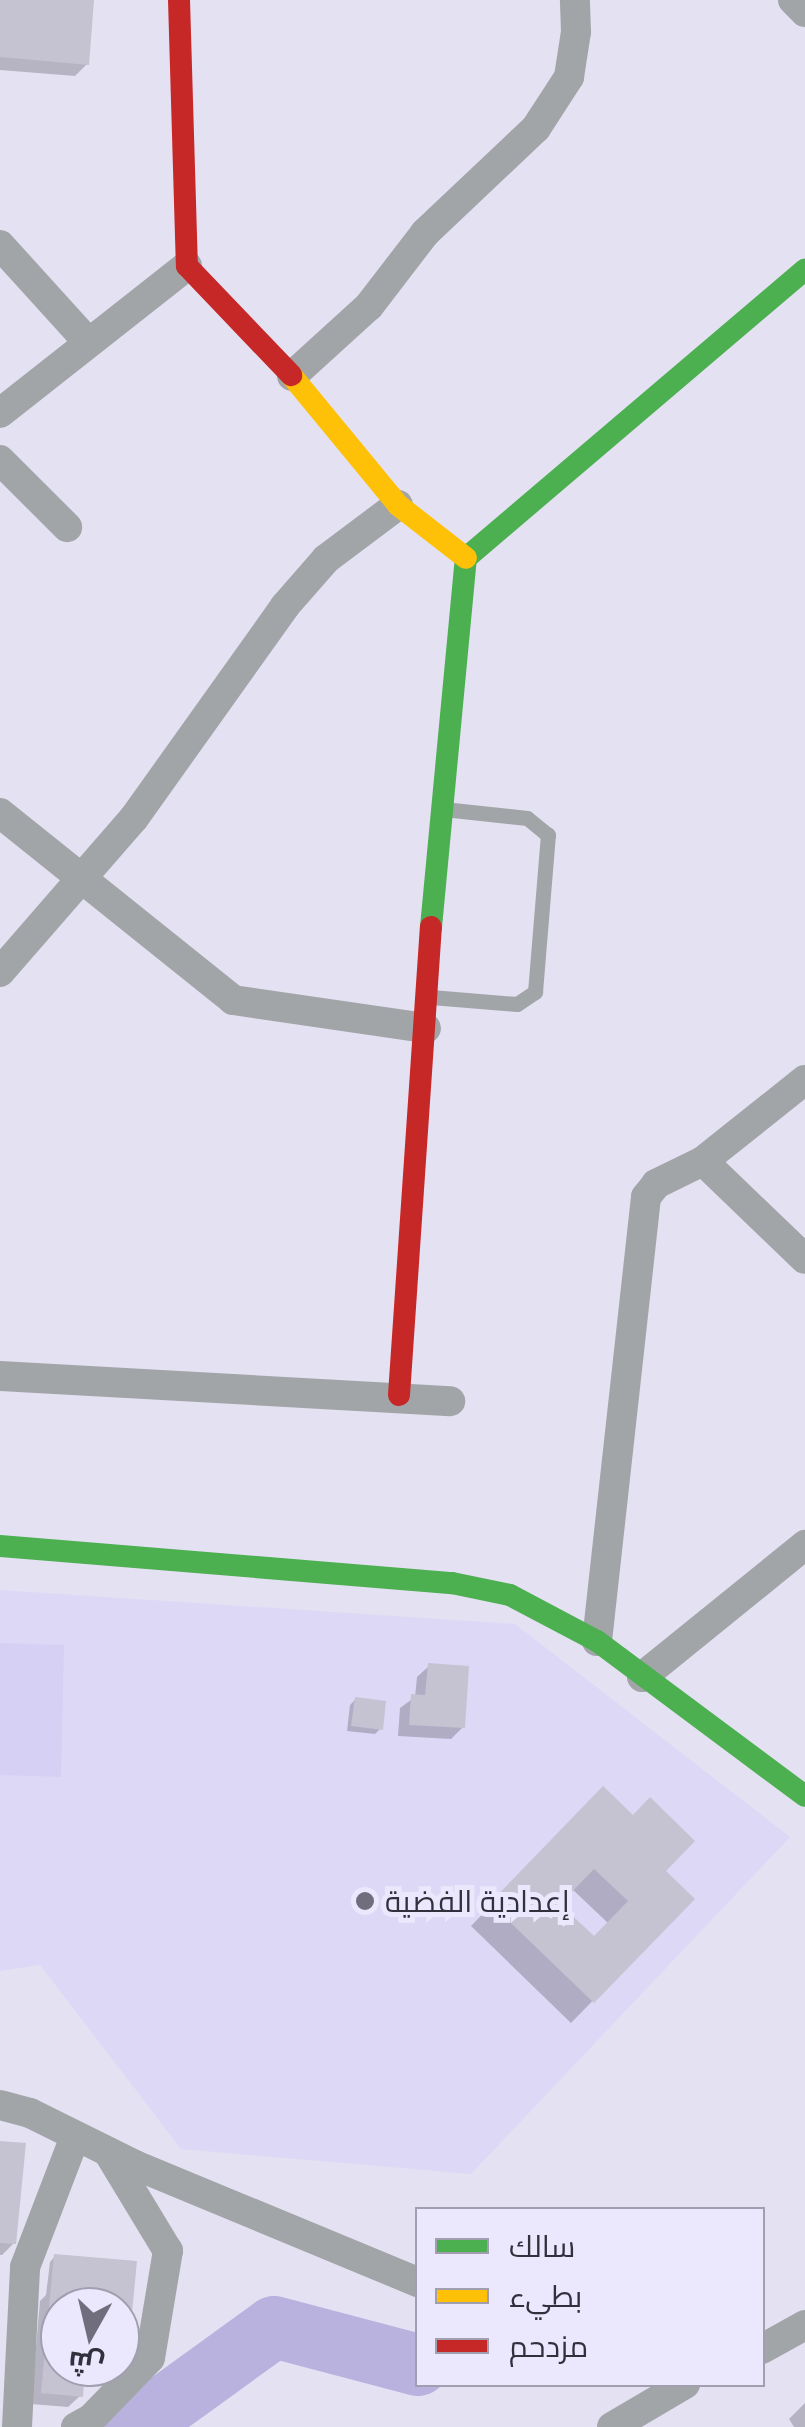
<!DOCTYPE html>
<meta charset="utf-8">
<style>
body{margin:0}
#map{position:relative;width:805px;height:2427px;overflow:hidden;background:#e4e1f3;font-family:"Noto Sans",Cairo,sans-serif}
div>[style]{position:absolute}
.built>*{inset:0;background:#dcd8f6}
.green>*{inset:0;background:#d6d1f4}
.shadow>*{inset:0;background:#0003}
.river>*{height:62px;margin:-31px;padding:0 31px;transform-origin:31px;border-radius:31px;background:#b9b1de}
.building>*{inset:0;background:#c5c2d1}
.lane>*{height:15px;margin:-7.5px;padding:0 7.5px;transform-origin:7.5px;border-radius:7.5px;background:#a2a5a8}
.street>*{height:30px;margin:-15px;padding:0 15px;transform-origin:15px;border-radius:15px;background:#a2a5a8}
.fast>*{height:22px;margin:-11px;padding:0 11px;transform-origin:11px;border-radius:11px;background:#4caf50}
.slow>*{height:22px;margin:-11px;padding:0 11px;transform-origin:11px;border-radius:11px;background:#ffc107}
.jam>*{height:22px;margin:-11px;padding:0 11px;transform-origin:11px;border-radius:11px;background:#c62828}
.dots>*{width:28px;height:28px;translate:-50% -50%;box-sizing:border-box;border:5px solid #ebe8fd;border-radius:50%}
span{translate:-50% -50%;white-space:nowrap;text-align:center;line-height:1.15;-webkit-text-stroke:10px #ebe8fd;paint-order:stroke}
.poi-label{font-size:30px;color:#31303d}
.left{translate:0 -50%;text-align:left}
.legend{position:absolute;left:415px;top:2207px;width:350px;height:180px;box-sizing:border-box;background:#ebe8fd;border:2px solid #a19eb0;margin:0;padding:12px 18px;list-style:none;font-size:30px;color:#31303d}
.legend li{display:flex;align-items:center;gap:20px;height:50px}
.legend b{width:50px;border:2px solid #a19eb0}
.north{position:absolute;left:40px;top:2287px;width:100px;height:100px;box-sizing:border-box;background:#ebe8fd;border:2px solid #a19eb0;border-radius:50%;rotate:188deg;font-size:28px;font-weight:700;line-height:40px;text-align:center;color:#31303d}
.north::after{content:'';display:block;margin:auto;width:35px;height:45px;background:#706e7d;clip-path:polygon(50% 0,100% 100%,50% 72%,0 100%)}
</style>
<div id="map">
<div class="built">
<i style="clip-path:polygon(0 1590px,515px 1624px,790px 1837px,471px 2174px,181px 2149px,40px 1965px,0 1971px)"></i>
</div>
<div class="green">
<i style="clip-path:polygon(0 1643px,64px 1645px,61px 1777px,0 1775px)"></i>
</div>
<div class="shadow">
<i style="clip-path:polygon(0 0,92px 0,87px 64px,75px 76px,0 70px)"></i>
<i style="clip-path:polygon(429px 1666px,463px 1727px,451px 1739px,398px 1736px,400px 1708px,415px 1697px,417px 1677px)"></i>
<i style="clip-path:polygon(355px 1700px,380px 1729px,375px 1734px,347px 1731px,350px 1705px)"></i>
<i style="clip-path:polygon(evenodd,603px 1790px,662px 1871px,692px 1899px,571px 2023px,471px 1926px,603px 1790px,571px 1888px,609px 1924px,594px 1940px,556px 1904px,571px 1888px)"></i>
<i style="clip-path:polygon(0 2143px,14px 2243px,2px 2255px,0 2255px)"></i>
<i style="clip-path:polygon(evenodd,55px 2256px,134px 2263px,125px 2364px,113px 2376px,82px 2373px,80px 2396px,68px 2407px,31px 2404px,40px 2301px,46px 2295px,50px 2262px,55px 2256px,60px 2307px,120px 2307px,120px 2367px,60px 2367px,60px 2307px)"></i>
<i style="clip-path:polygon(805px 2403px,805px 2427px,794px 2427px,789px 2419px)"></i>
</div>
<div class="river">
<i style="left:136px;top:2427px;width:170px;rotate:-35.9deg"></i>
<i style="left:274px;top:2327px;width:149px;rotate:14.8deg"></i>
</div>
<div class="building">
<i style="clip-path:polygon(0 0,94px 0,89px 65px,0 57px)"></i>
<i style="clip-path:polygon(428px 1663px,469px 1666px,465px 1728px,409px 1725px,411px 1694px,425px 1695px)"></i>
<i style="clip-path:polygon(355px 1697px,386px 1701px,383px 1730px,351px 1726px)"></i>
<i style="clip-path:polygon(evenodd,603px 1786px,633px 1815px,650px 1797px,695px 1841px,666px 1871px,695px 1899px,594px 2003px,490px 1903px,603px 1786px,594px 1869px,628px 1901px,594px 1936px,560px 1904px,594px 1869px)"></i>
<i style="clip-path:polygon(0 2141px,26px 2143px,16px 2244px,0 2243px)"></i>
<i style="clip-path:polygon(54px 2254px,137px 2261px,127px 2365px,120px 2364px,120px 2307px,60px 2307px,60px 2367px,85px 2367px,83px 2397px,41px 2393px)"></i>
</div>
<div class="lane">
<i style="left:431px;top:997px;width:86px;rotate:4.7deg"></i>
<i style="left:517px;top:1004px;width:22px;rotate:-34deg"></i>
<i style="left:535px;top:992px;width:158px;rotate:-85.3deg"></i>
<i style="left:548px;top:835px;width:27px;rotate:-141deg"></i>
<i style="left:527px;top:818px;width:84px;rotate:-173.9deg"></i>
</div>
<div class="street">
<i style="left:793px;top:0;width:17px;rotate:45deg"></i>
<i style="left:0;top:245px;width:131px;rotate:47.8deg"></i>
<i style="left:292px;top:376px;width:104px;rotate:-42.3deg"></i>
<i style="left:369px;top:306px;width:92px;rotate:-52.5deg"></i>
<i style="left:425px;top:233px;width:153px;rotate:-43.4deg"></i>
<i style="left:536px;top:128px;width:61px;rotate:-57.1deg"></i>
<i style="left:569px;top:77px;width:46px;rotate:-81.2deg"></i>
<i style="left:576px;top:32px;width:32px;rotate:-92deg"></i>
<i style="left:0;top:413px;width:238px;rotate:-38.2deg"></i>
<i style="left:0;top:460px;width:95px;rotate:45deg"></i>
<i style="left:0;top:813px;width:299px;rotate:38.7deg"></i>
<i style="left:233px;top:1000px;width:195px;rotate:8.3deg"></i>
<i style="left:0;top:972px;width:204px;rotate:-49deg"></i>
<i style="left:134px;top:818px;width:260px;rotate:-54.5deg"></i>
<i style="left:285px;top:606px;width:62px;rotate:-48.9deg"></i>
<i style="left:326px;top:559px;width:90px;rotate:-36.9deg"></i>
<i style="left:703px;top:1161px;width:141px;rotate:43.9deg"></i>
<i style="left:0;top:1376px;width:451px;rotate:3.2deg"></i>
<i style="left:597px;top:1641px;width:447px;rotate:-83.7deg"></i>
<i style="left:646px;top:1197px;width:16px;rotate:-52deg"></i>
<i style="left:656px;top:1184px;width:52px;rotate:-26.1deg"></i>
<i style="left:703px;top:1161px;width:130px;rotate:-38.5deg"></i>
<i style="left:642px;top:1677px;width:210px;rotate:-39deg"></i>
<i style="left:0;top:2105px;width:31px;rotate:15deg"></i>
<i style="left:30px;top:2113px;width:117px;rotate:26.3deg"></i>
<i style="left:135px;top:2165px;width:306px;rotate:22.5deg"></i>
<i style="left:762px;top:2349px;width:49px;rotate:-29.2deg"></i>
<i style="left:17px;top:2427px;width:160px;rotate:-87.1deg"></i>
<i style="left:25px;top:2267px;width:139px;rotate:-69deg"></i>
<i style="left:76px;top:2427px;width:18px;rotate:-29deg"></i>
<i style="left:92px;top:2418px;width:83px;rotate:-46deg"></i>
<i style="left:150px;top:2358px;width:109px;rotate:-80.5deg"></i>
<i style="left:168px;top:2251px;width:116px;rotate:-121.2deg"></i>
<i style="left:612px;top:2427px;width:85px;rotate:-30.5deg"></i>
</div>
<div class="fast">
<i style="left:431px;top:927px;width:371px;rotate:-84.6deg"></i>
<i style="left:466px;top:558px;width:445px;rotate:-40.4deg"></i>
<i style="left:0;top:1546px;width:454px;rotate:4.7deg"></i>
<i style="left:452px;top:1583px;width:59px;rotate:11.7deg"></i>
<i style="left:510px;top:1595px;width:98px;rotate:27.9deg"></i>
<i style="left:597px;top:1641px;width:259px;rotate:36.7deg"></i>
</div>
<div class="slow">
<i style="left:291px;top:375px;width:168px;rotate:50.5deg"></i>
<i style="left:398px;top:505px;width:86px;rotate:37.9deg"></i>
</div>
<div class="jam">
<i style="left:179px;top:0;width:266px;rotate:88.3deg"></i>
<i style="left:187px;top:266px;width:151px;rotate:46.3deg"></i>
<i style="left:399px;top:1395px;width:469px;rotate:-86.1deg"></i>
</div>
<div class="dots">
<i style="left:365px;top:1901px;background:#706e7d"></i>
</div>
<div class="poi-label">
<span class="left" style="left:385px;top:1901px">إعدادية الفضية</span>
</div>
<ul class="legend">
<li><b style="height:12px;background:#4caf50"></b>سالك</li>
<li><b style="height:12px;background:#ffc107"></b>بطيء</li>
<li><b style="height:12px;background:#c62828"></b>مزدحم</li>
</ul>
<div class="north">ش</div>
</div>
